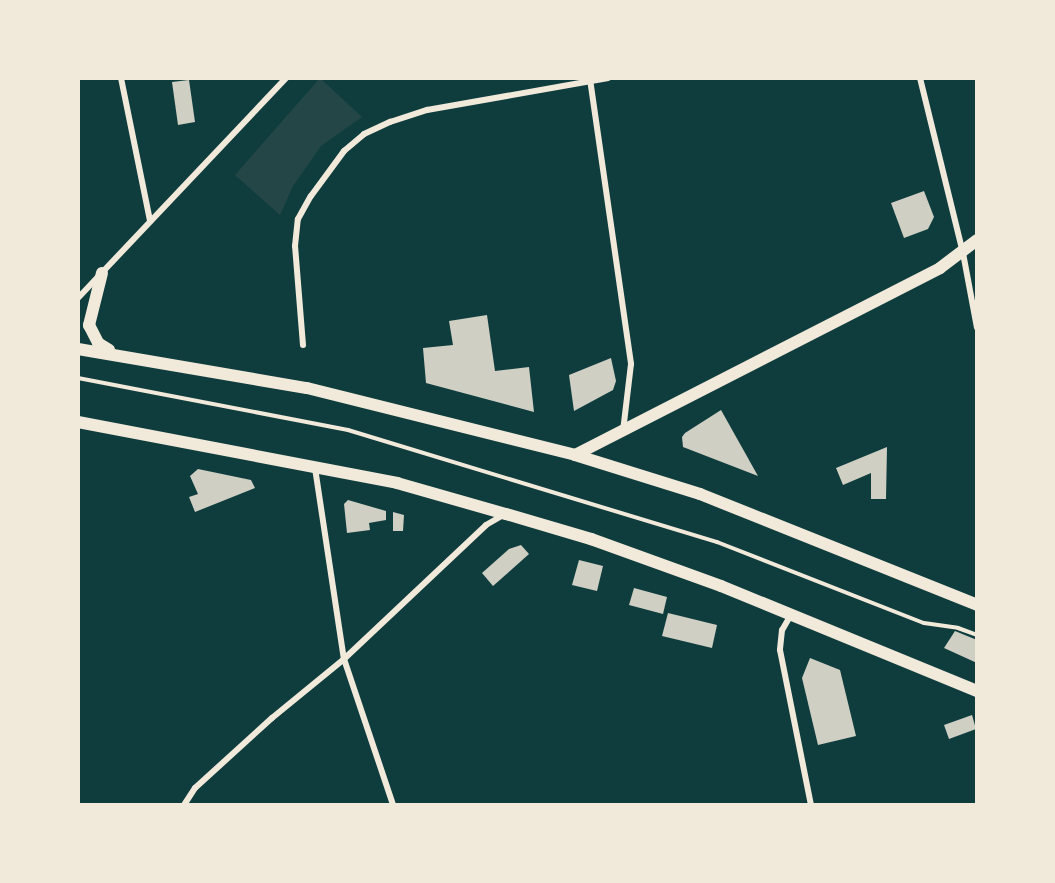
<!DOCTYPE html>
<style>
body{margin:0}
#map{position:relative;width:1055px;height:883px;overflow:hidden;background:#0f3d3e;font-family:"Sofia Sans Condensed",sans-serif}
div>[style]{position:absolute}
.green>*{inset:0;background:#244646}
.building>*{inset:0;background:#cfcfc3}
.path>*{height:4px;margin:-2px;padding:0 2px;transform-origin:2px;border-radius:2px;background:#f1e9da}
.minor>*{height:6px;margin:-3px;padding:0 3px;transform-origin:3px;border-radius:3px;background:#f1e9da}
.secondary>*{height:12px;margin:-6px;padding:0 6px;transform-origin:6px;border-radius:6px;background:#f1e9da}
span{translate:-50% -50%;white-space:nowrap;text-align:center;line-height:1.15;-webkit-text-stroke:4.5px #f1e9da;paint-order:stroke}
.frame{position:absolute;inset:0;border:80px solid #f1e9da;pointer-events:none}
</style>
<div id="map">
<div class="green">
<i style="clip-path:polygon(320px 78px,362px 117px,321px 146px,293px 186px,280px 215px,235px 175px)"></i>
</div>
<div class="building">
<i style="clip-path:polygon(189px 80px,195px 122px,178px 125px,172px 82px)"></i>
<i style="clip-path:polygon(924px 191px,934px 217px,928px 229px,904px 238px,891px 203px)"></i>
<i style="clip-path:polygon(487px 315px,495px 371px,529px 367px,534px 412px,426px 383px,423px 348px,453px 345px,449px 321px)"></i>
<i style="clip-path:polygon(611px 358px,616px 381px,613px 390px,574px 411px,569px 375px)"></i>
<i style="clip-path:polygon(721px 410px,758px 476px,683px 447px,682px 437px,685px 433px)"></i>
<i style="clip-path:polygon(887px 447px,886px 499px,871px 499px,871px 473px,843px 485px,836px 468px)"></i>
<i style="clip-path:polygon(198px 469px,251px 480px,255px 488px,195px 512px,189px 497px,198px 494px,190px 476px)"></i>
<i style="clip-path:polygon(348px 500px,386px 511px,386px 520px,369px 523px,370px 530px,347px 533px,344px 504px)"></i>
<i style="clip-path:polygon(393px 512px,404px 515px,403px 531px,393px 531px)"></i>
<i style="clip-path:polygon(521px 545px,529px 554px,493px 586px,482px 573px,509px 549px)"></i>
<i style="clip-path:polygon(579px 560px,603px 566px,597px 591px,572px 585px)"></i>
<i style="clip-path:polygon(634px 588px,667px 597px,663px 614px,629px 605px)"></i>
<i style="clip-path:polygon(668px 613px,717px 625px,712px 648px,662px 636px)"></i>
<i style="clip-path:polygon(955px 631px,977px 640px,977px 663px,944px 648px)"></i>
<i style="clip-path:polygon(810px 658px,840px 670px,856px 736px,818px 745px,802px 678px)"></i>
<i style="clip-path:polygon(972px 715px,976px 729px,949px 739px,944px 725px)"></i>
</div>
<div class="path">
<i style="left:78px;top:378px;width:275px;rotate:10.9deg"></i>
<i style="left:348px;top:430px;width:386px;rotate:16.9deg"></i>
<i style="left:717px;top:542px;width:222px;rotate:21.4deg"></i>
<i style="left:924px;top:623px;width:34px;rotate:8deg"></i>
<i style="left:958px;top:628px;width:20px;rotate:20deg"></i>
</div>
<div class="minor">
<i style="left:121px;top:78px;width:146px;rotate:78.5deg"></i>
<i style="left:920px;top:78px;width:180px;rotate:76.2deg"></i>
<i style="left:963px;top:253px;width:76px;rotate:79.4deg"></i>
<i style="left:590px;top:79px;width:288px;rotate:81.8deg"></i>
<i style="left:631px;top:364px;width:67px;rotate:96.8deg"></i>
<i style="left:78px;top:298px;width:303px;rotate:-46.6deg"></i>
<i style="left:303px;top:345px;width:99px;rotate:-94.6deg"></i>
<i style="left:295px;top:246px;width:27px;rotate:-84deg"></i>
<i style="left:298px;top:219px;width:26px;rotate:-61deg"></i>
<i style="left:311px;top:196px;width:56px;rotate:-53.7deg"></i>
<i style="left:344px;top:151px;width:26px;rotate:-40deg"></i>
<i style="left:364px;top:134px;width:29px;rotate:-25deg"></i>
<i style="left:390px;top:122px;width:39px;rotate:-18deg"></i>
<i style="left:427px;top:110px;width:184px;rotate:-10deg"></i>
<i style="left:315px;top:468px;width:193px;rotate:81.4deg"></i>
<i style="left:344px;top:659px;width:154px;rotate:71.4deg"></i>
<i style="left:792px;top:613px;width:20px;rotate:120deg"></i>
<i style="left:782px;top:630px;width:20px;rotate:96deg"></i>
<i style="left:780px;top:650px;width:158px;rotate:78.7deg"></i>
<i style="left:184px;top:805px;width:20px;rotate:-57deg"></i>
<i style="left:195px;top:788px;width:104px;rotate:-42.3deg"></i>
<i style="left:272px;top:718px;width:93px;rotate:-39.3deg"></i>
<i style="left:344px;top:659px;width:195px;rotate:-43.3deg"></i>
<i style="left:486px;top:525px;width:22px;rotate:-30deg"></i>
</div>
<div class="secondary">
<i style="left:102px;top:273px;width:54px;rotate:104deg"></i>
<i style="left:89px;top:325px;width:20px;rotate:63deg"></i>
<i style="left:98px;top:343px;width:13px;rotate:32deg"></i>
<i style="left:78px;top:349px;width:232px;rotate:9.7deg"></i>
<i style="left:307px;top:388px;width:276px;rotate:14deg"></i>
<i style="left:575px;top:455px;width:131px;rotate:17.3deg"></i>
<i style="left:700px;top:494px;width:298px;rotate:21.8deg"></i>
<i style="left:78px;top:422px;width:325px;rotate:10.8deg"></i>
<i style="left:397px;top:483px;width:113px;rotate:15.9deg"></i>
<i style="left:506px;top:514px;width:89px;rotate:16.4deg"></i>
<i style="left:591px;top:539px;width:138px;rotate:19.9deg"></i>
<i style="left:721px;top:586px;width:277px;rotate:22.3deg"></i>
<i style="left:575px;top:455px;width:410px;rotate:-27.1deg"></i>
<i style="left:940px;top:268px;width:46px;rotate:-37.1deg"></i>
</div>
<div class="frame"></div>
</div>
